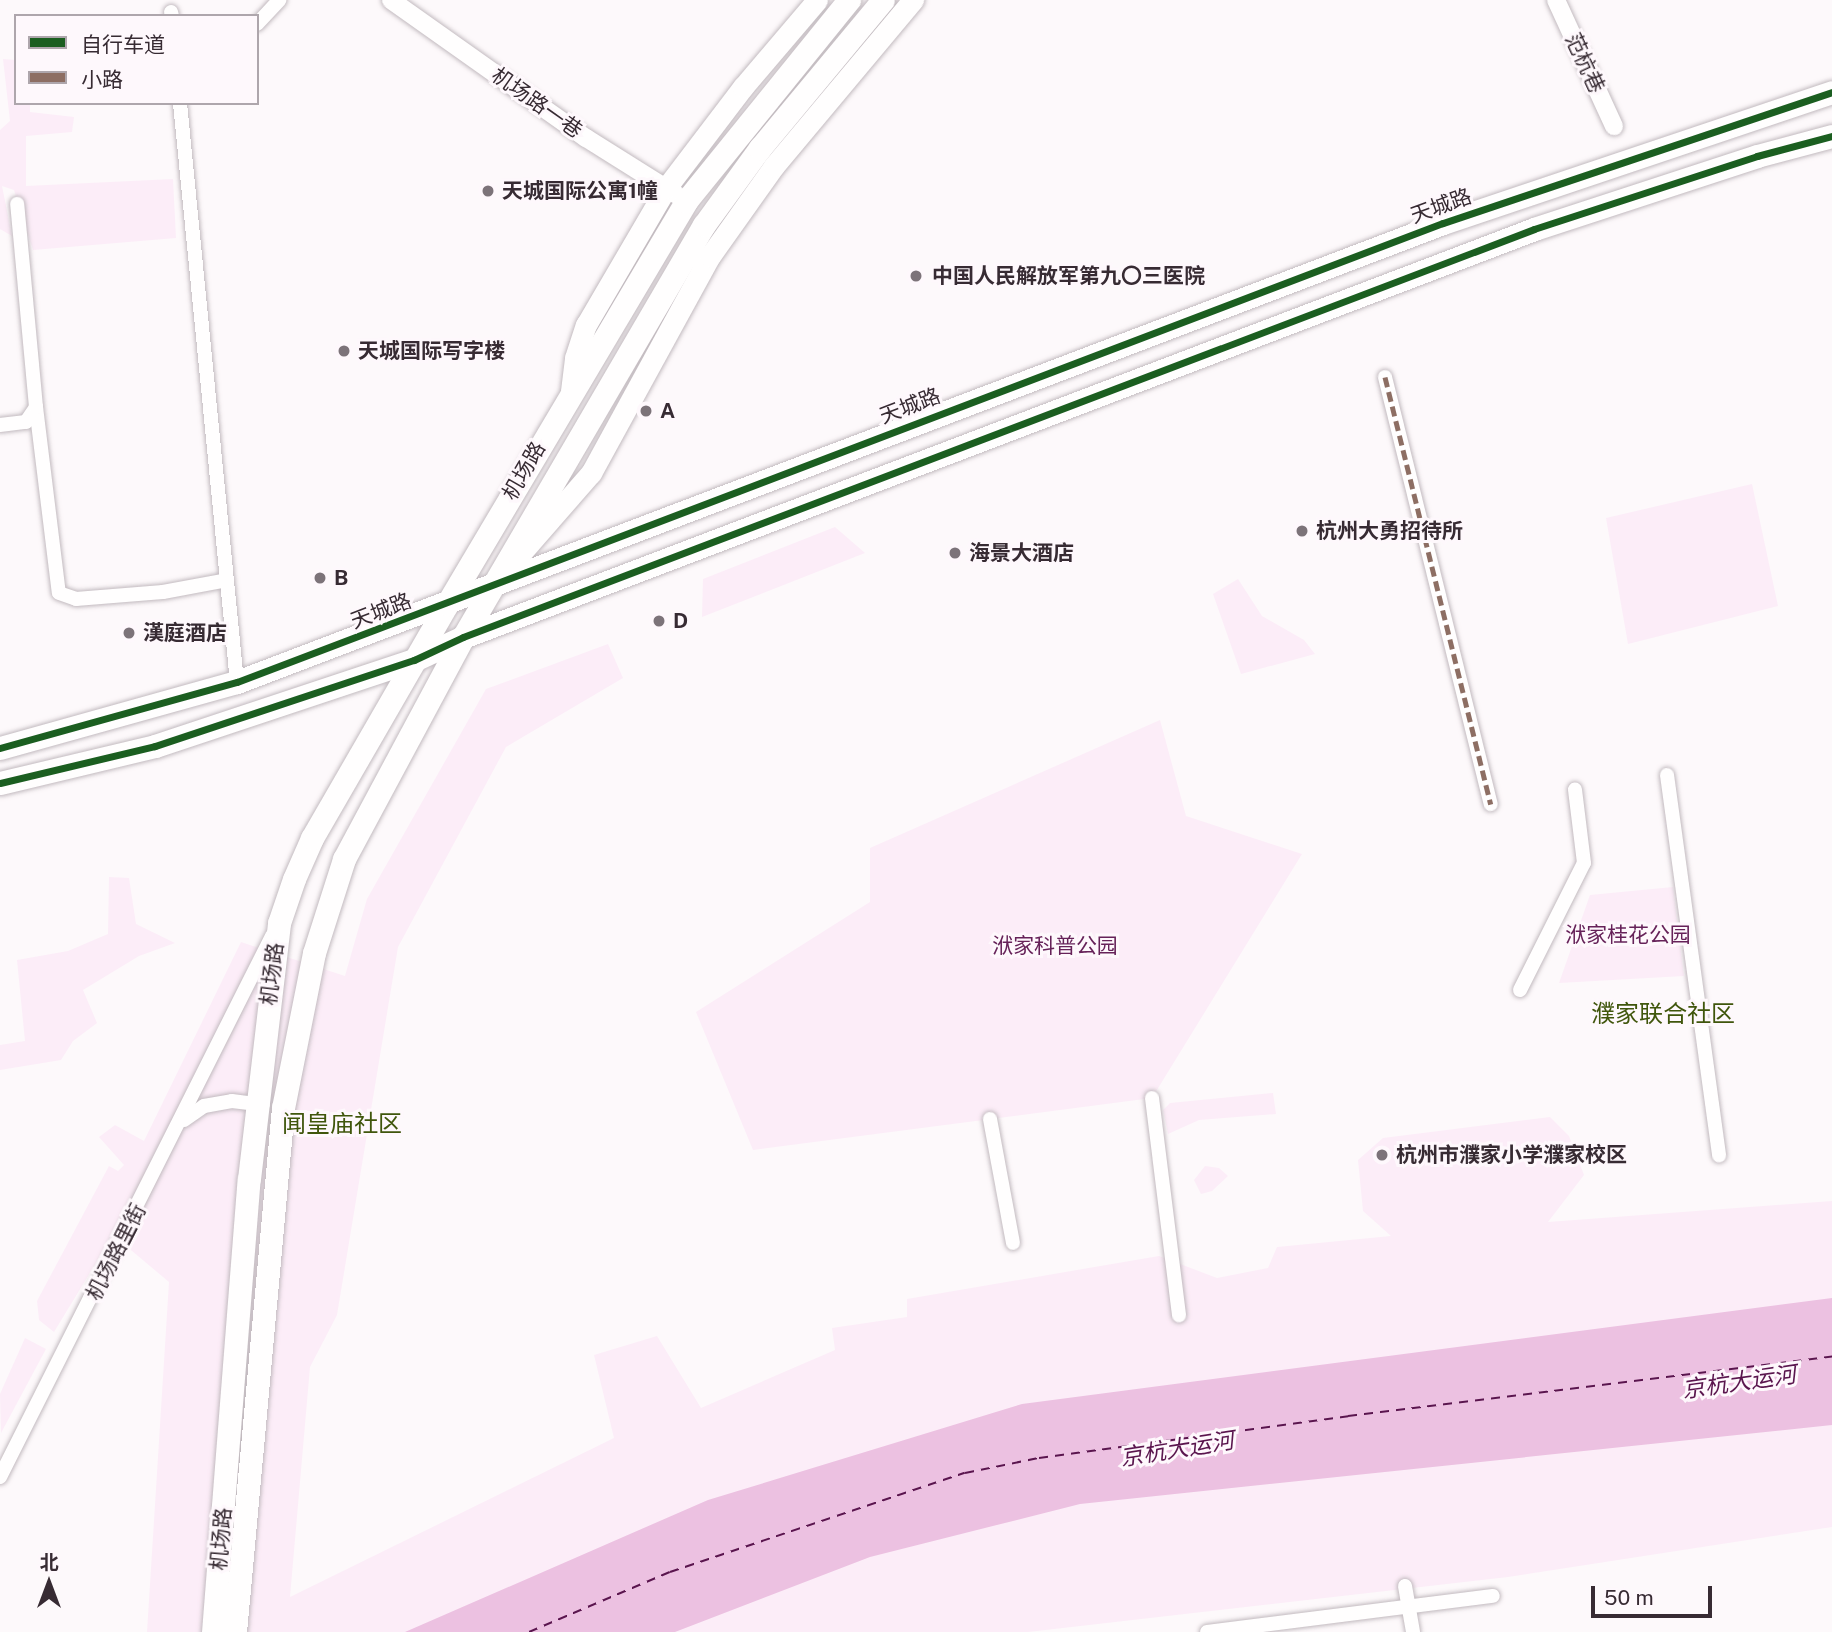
<!DOCTYPE html>
<meta charset="utf-8">
<style>
body{margin:0}
#map{position:relative;width:1832px;height:1632px;overflow:hidden;background:#fdf9fb;font-family:"Public Sans","Noto Sans SC",sans-serif}
div>[style]{position:absolute}
.green>*{inset:0;background:#fcedf8}
.water>*{inset:0;background:#ecc1e1}
.ferry>*{height:2px;margin-top:-1px;transform-origin:0;background:repeating-linear-gradient(90deg,#5a154e 0 9px,transparent 0 16px)}
.roads{filter:drop-shadow(0 0 2px #c2babf) drop-shadow(0 0 2px #c2babf)}
.minor>*{height:14px;margin:-7px;padding:0 7px;transform-origin:7px;border-radius:7px;background:#fffefe}
.tertiary>*{height:18px;margin:-9px;padding:0 9px;transform-origin:9px;border-radius:9px;background:#fffefe}
.secondary>*{height:21px;margin:-10.5px;padding:0 10.5px;transform-origin:10.5px;border-radius:10.5px;background:#fffefe}
.primary>*{height:23px;margin:-11.5px;padding:0 11.5px;transform-origin:11.5px;border-radius:11.5px;background:#fffefe}
.quiet>*{height:5px;margin-top:-2.5px;transform-origin:0;background:repeating-linear-gradient(90deg,#8d6e63 0 10px,transparent 0 15px)}
.cycleway>*{height:7px;margin:-3.5px;padding:0 3.5px;transform-origin:3.5px;border-radius:3.5px;background:#1b5e20}
.dots>*{width:19px;height:19px;translate:-50% -50%;box-sizing:border-box;border:4px solid #fef8fc;border-radius:50%}
span{translate:-50% -50%;white-space:nowrap;text-align:center;line-height:1.15;-webkit-text-stroke:6px #fef8fc;paint-order:stroke}
.street-label{font-size:21px;color:#372b33}
.poi-label{font-size:21px;color:#372b33;font-weight:700}
.left{translate:0 -50%;text-align:left}
.park-label{font-size:21px;color:#662259}
.water-label{font-size:23px;color:#5a154e;font-style:italic}
.quarter-label{font-size:24px;color:#40560c}
.legend{position:absolute;left:14px;top:14px;width:245px;height:91px;box-sizing:border-box;background:#fef8fc;border:2px solid #aea6ac;margin:0;padding:9px 12px;list-style:none;font-size:21px;color:#372b33}
.legend li{display:flex;align-items:center;gap:14px;height:35px}
.legend b{width:35px;border:2px solid #aea6ac}
.north{position:absolute;left:14px;top:1548px;width:70px;height:70px;-webkit-text-stroke:5px #fef8fc;paint-order:stroke;rotate:0deg;font-size:19px;font-weight:700;line-height:28px;text-align:center;color:#372b33}
.north::after{content:'';display:block;margin:auto;width:24px;height:32px;background:#372b33;clip-path:polygon(50% 0,100% 100%,50% 72%,0 100%)}
.scale{position:absolute;left:1591px;top:1586px;width:121px;height:32px;box-sizing:border-box;border:4px solid #372b33;border-top:0;padding-left:9px;font-size:21px;line-height:24px;white-space:nowrap;color:#372b33;-webkit-text-stroke:5px #fef8fc;paint-order:stroke}
</style>
<div id="map">
<div class="green">
<i style="clip-path:polygon(3px 59px,16px 60px,16px 103px,30px 103px,30px 112px,74px 117px,72px 132px,26px 136px,26px 186px,173px 179px,176px 238px,33px 250px,14px 190px,2px 186px,12px 236px,0 229px,0 130px,10px 121px)"></i>
<i style="clip-path:polygon(1752px 484px,1778px 606px,1628px 644px,1606px 518px)"></i>
<i style="clip-path:polygon(835px 527px,865px 553px,702px 617px,703px 579px)"></i>
<i style="clip-path:polygon(1238px 579px,1262px 616px,1304px 640px,1315px 654px,1241px 674px,1213px 594px)"></i>
<i style="clip-path:polygon(608px 644px,623px 678px,506px 747px,398px 947px,337px 1315px,310px 1367px,290px 1597px,614px 1438px,594px 1355px,657px 1336px,701px 1408px,835px 1350px,832px 1328px,907px 1317px,907px 1299px,1159px 1256px,1217px 1278px,1268px 1268px,1277px 1247px,1391px 1236px,1363px 1211px,1358px 1160px,1383px 1138px,1550px 1117px,1569px 1136px,1584px 1175px,1548px 1222px,1832px 1201px,1832px 1527px,1508px 1577px,1028px 1632px,147px 1632px,169px 1282px,113px 1235px,54px 1332px,39px 1320px,37px 1301px,109px 1166px,118px 1171px,124px 1165px,99px 1137px,115px 1125px,144px 1141px,241px 942px,345px 976px,367px 899px,486px 689px)"></i>
<i style="clip-path:polygon(1160px 720px,1186px 816px,1302px 854px,1152px 1098px,753px 1150px,696px 1012px,870px 902px,870px 848px)"></i>
<i style="clip-path:polygon(109px 877px,129px 878px,136px 924px,175px 943px,139px 956px,83px 990px,97px 1023px,73px 1041px,61px 1060px,0 1070px,0 1045px,25px 1041px,17px 960px,68px 951px,108px 934px)"></i>
<i style="clip-path:polygon(1673px 887px,1684px 976px,1559px 983px,1590px 895px)"></i>
<i style="clip-path:polygon(1273px 1093px,1276px 1114px,1199px 1120px,1168px 1134px,1163px 1110px,1170px 1103px)"></i>
<i style="clip-path:polygon(1205px 1166px,1219px 1168px,1228px 1176px,1212px 1191px,1201px 1194px,1194px 1180px)"></i>
<i style="clip-path:polygon(25px 1338px,46px 1349px,1px 1433px,0 1394px)"></i>
</div>
<div class="water">
<i style="clip-path:polygon(1832px 1298px,1832px 1425px,1080px 1504px,870px 1557px,675px 1632px,405px 1632px,708px 1500px,1022px 1404px)"></i>
</div>
<div class="ferry">
<i style="left:529px;top:1632px;width:153px;rotate:-23.1deg"></i>
<i style="left:670px;top:1572px;width:311px;rotate:-18.6deg"></i>
<i style="left:965px;top:1473px;width:76px;rotate:-11.5deg"></i>
<i style="left:1039px;top:1458px;width:312px;rotate:-7.7deg"></i>
<i style="left:1348px;top:1416px;width:488px;rotate:-7deg"></i>
</div>
<div class="roads">
<div class="minor">
<i style="left:171px;top:12px;width:4px;rotate:76deg"></i>
<i style="left:257px;top:24px;width:33px;rotate:-47deg"></i>
<i style="left:180px;top:103px;width:582px;rotate:84.38deg"></i>
<i style="left:1385px;top:377px;width:440px;rotate:76.1deg"></i>
<i style="left:36px;top:407px;width:187px;rotate:83deg"></i>
<i style="left:59px;top:593px;width:18px;rotate:19deg"></i>
<i style="left:76px;top:599px;width:87px;rotate:-4.6deg"></i>
<i style="left:163px;top:592px;width:65px;rotate:-10.6deg"></i>
<i style="left:0;top:425px;width:26px;rotate:-7deg"></i>
<i style="left:26px;top:422px;width:18px;rotate:-56deg"></i>
<i style="left:36px;top:407px;width:204px;rotate:-95.3deg"></i>
<i style="left:1667px;top:775px;width:384px;rotate:82.2deg"></i>
<i style="left:1520px;top:990px;width:142px;rotate:-63.3deg"></i>
<i style="left:1584px;top:863px;width:74px;rotate:-97deg"></i>
<i style="left:1152px;top:1098px;width:219px;rotate:82.9deg"></i>
<i style="left:990px;top:1119px;width:126px;rotate:79.5deg"></i>
<i style="left:184px;top:1120px;width:24px;rotate:-35deg"></i>
<i style="left:204px;top:1106px;width:28px;rotate:-10deg"></i>
<i style="left:232px;top:1101px;width:31px;rotate:7deg"></i>
<i style="left:0;top:1477px;width:606px;rotate:-63.31deg"></i>
<i style="left:1405px;top:1586px;width:47px;rotate:80.1deg"></i>
<i style="left:1207px;top:1632px;width:288px;rotate:-7.2deg"></i>
</div>
<div class="tertiary">
<i style="left:391px;top:0;width:239px;rotate:35.3deg"></i>
<i style="left:586px;top:138px;width:107px;rotate:32.1deg"></i>
<i style="left:1556px;top:0;width:139px;rotate:65.3deg"></i>
</div>
<div class="secondary">
<i style="left:571px;top:391px;width:33px;rotate:-83deg"></i>
<i style="left:575px;top:358px;width:35px;rotate:-72deg"></i>
<i style="left:586px;top:325px;width:159px;rotate:-59.7deg"></i>
<i style="left:666px;top:188px;width:127px;rotate:-52.7deg"></i>
<i style="left:743px;top:87px;width:114px;rotate:-49.6deg"></i>
<i style="left:515px;top:560px;width:116px;rotate:-48.9deg"></i>
<i style="left:591px;top:473px;width:247px;rotate:-61.3deg"></i>
<i style="left:710px;top:256px;width:110px;rotate:-54.6deg"></i>
<i style="left:774px;top:166px;width:217px;rotate:-50.1deg"></i>
</div>
<div class="primary">
<i style="left:0;top:748px;width:246px;rotate:-15.6deg"></i>
<i style="left:237px;top:682px;width:1290px;rotate:-20.84deg"></i>
<i style="left:1443px;top:223px;width:410px;rotate:-18.6deg"></i>
<i style="left:0;top:783px;width:159px;rotate:-13.4deg"></i>
<i style="left:155px;top:746px;width:273px;rotate:-18.4deg"></i>
<i style="left:414px;top:660px;width:54px;rotate:-25.1deg"></i>
<i style="left:463px;top:637px;width:1146px;rotate:-20.85deg"></i>
<i style="left:1534px;top:229px;width:235px;rotate:-18.1deg"></i>
<i style="left:1757px;top:156px;width:78px;rotate:-14.9deg"></i>
<i style="left:213px;top:1632px;width:454px;rotate:-85.5deg"></i>
<i style="left:249px;top:1179px;width:258px;rotate:-83.3deg"></i>
<i style="left:279px;top:923px;width:46px;rotate:-71.2deg"></i>
<i style="left:294px;top:879px;width:45px;rotate:-66.3deg"></i>
<i style="left:312px;top:838px;width:270px;rotate:-60deg"></i>
<i style="left:447px;top:604px;width:469px;rotate:-59.3deg"></i>
<i style="left:686px;top:201px;width:259px;rotate:-51deg"></i>
<i style="left:235px;top:1632px;width:526px;rotate:-84.77deg"></i>
<i style="left:283px;top:1108px;width:158px;rotate:-78.7deg"></i>
<i style="left:314px;top:953px;width:99px;rotate:-72.3deg"></i>
<i style="left:344px;top:859px;width:252px;rotate:-61.8deg"></i>
<i style="left:463px;top:637px;width:477px;rotate:-59.7deg"></i>
<i style="left:704px;top:225px;width:95px;rotate:-54deg"></i>
<i style="left:760px;top:148px;width:192px;rotate:-50.3deg"></i>
</div>
</div>
<div class="quiet">
<i style="left:1385px;top:377px;width:440px;rotate:76.1deg"></i>
</div>
<div class="cycleway">
<i style="left:0;top:748px;width:246px;rotate:-15.6deg"></i>
<i style="left:237px;top:682px;width:1290px;rotate:-20.84deg"></i>
<i style="left:1443px;top:223px;width:410px;rotate:-18.6deg"></i>
<i style="left:0;top:783px;width:159px;rotate:-13.4deg"></i>
<i style="left:155px;top:746px;width:273px;rotate:-18.4deg"></i>
<i style="left:414px;top:660px;width:54px;rotate:-25.1deg"></i>
<i style="left:463px;top:637px;width:1146px;rotate:-20.85deg"></i>
<i style="left:1534px;top:229px;width:235px;rotate:-18.1deg"></i>
<i style="left:1757px;top:156px;width:78px;rotate:-14.9deg"></i>
</div>
<div class="dots">
<i style="left:488px;top:191px;background:#7c7379"></i>
<i style="left:916px;top:276px;background:#7c7379"></i>
<i style="left:344px;top:351px;background:#7c7379"></i>
<i style="left:646px;top:411px;background:#7c7379"></i>
<i style="left:1302px;top:531px;background:#7c7379"></i>
<i style="left:955px;top:553px;background:#7c7379"></i>
<i style="left:320px;top:578px;background:#7c7379"></i>
<i style="left:659px;top:621px;background:#7c7379"></i>
<i style="left:129px;top:633px;background:#7c7379"></i>
<i style="left:1382px;top:1155px;background:#7c7379"></i>
</div>
<div class="street-label">
<span style="left:1585px;top:63px;rotate:65deg">范杭巷</span>
<span style="left:537px;top:103px;rotate:35deg">机场路一巷</span>
<span style="left:1441px;top:206px;rotate:-20deg">天城路</span>
<span style="left:910px;top:406px;rotate:-21deg">天城路</span>
<span style="left:524px;top:471px;rotate:-60deg">机场路</span>
<span style="left:381px;top:611px;rotate:-21deg">天城路</span>
<span style="left:272px;top:974px;rotate:-83deg">机场路</span>
<span style="left:116px;top:1252px;rotate:-63deg">机场路里街</span>
<span style="left:221px;top:1539px;rotate:-85deg">机场路</span>
</div>
<div class="poi-label">
<span class="left" style="left:502px;top:191px">天城国际公寓1幢</span>
<span class="left" style="left:932px;top:276px">中国人民解放军第九〇三医院</span>
<span class="left" style="left:358px;top:351px">天城国际写字楼</span>
<span class="left" style="left:660px;top:411px">A</span>
<span class="left" style="left:1316px;top:531px">杭州大勇招待所</span>
<span class="left" style="left:969px;top:553px">海景大酒店</span>
<span class="left" style="left:334px;top:578px">B</span>
<span class="left" style="left:673px;top:621px">D</span>
<span class="left" style="left:143px;top:633px">漢庭酒店</span>
<span class="left" style="left:1396px;top:1155px">杭州市濮家小学濮家校区</span>
</div>
<div class="park-label">
<span style="left:1628px;top:935px">洑家桂花公园</span>
<span style="left:1055px;top:946px">洑家科普公园</span>
</div>
<div class="water-label">
<span style="left:1739px;top:1382px;rotate:-8deg">京杭大运河</span>
<span style="left:1177px;top:1449px;rotate:-9deg">京杭大运河</span>
</div>
<div class="quarter-label">
<span style="left:1663px;top:1014px">濮家联合社区</span>
<span style="left:342px;top:1124px">闻皇庙社区</span>
</div>
<ul class="legend">
<li><b style="height:9px;background:#1b5e20"></b>自行车道</li>
<li><b style="height:9px;background:#8d6e63"></b>小路</li>
</ul>
<div class="north">北</div>
<div class="scale">50 m</div>
</div>
